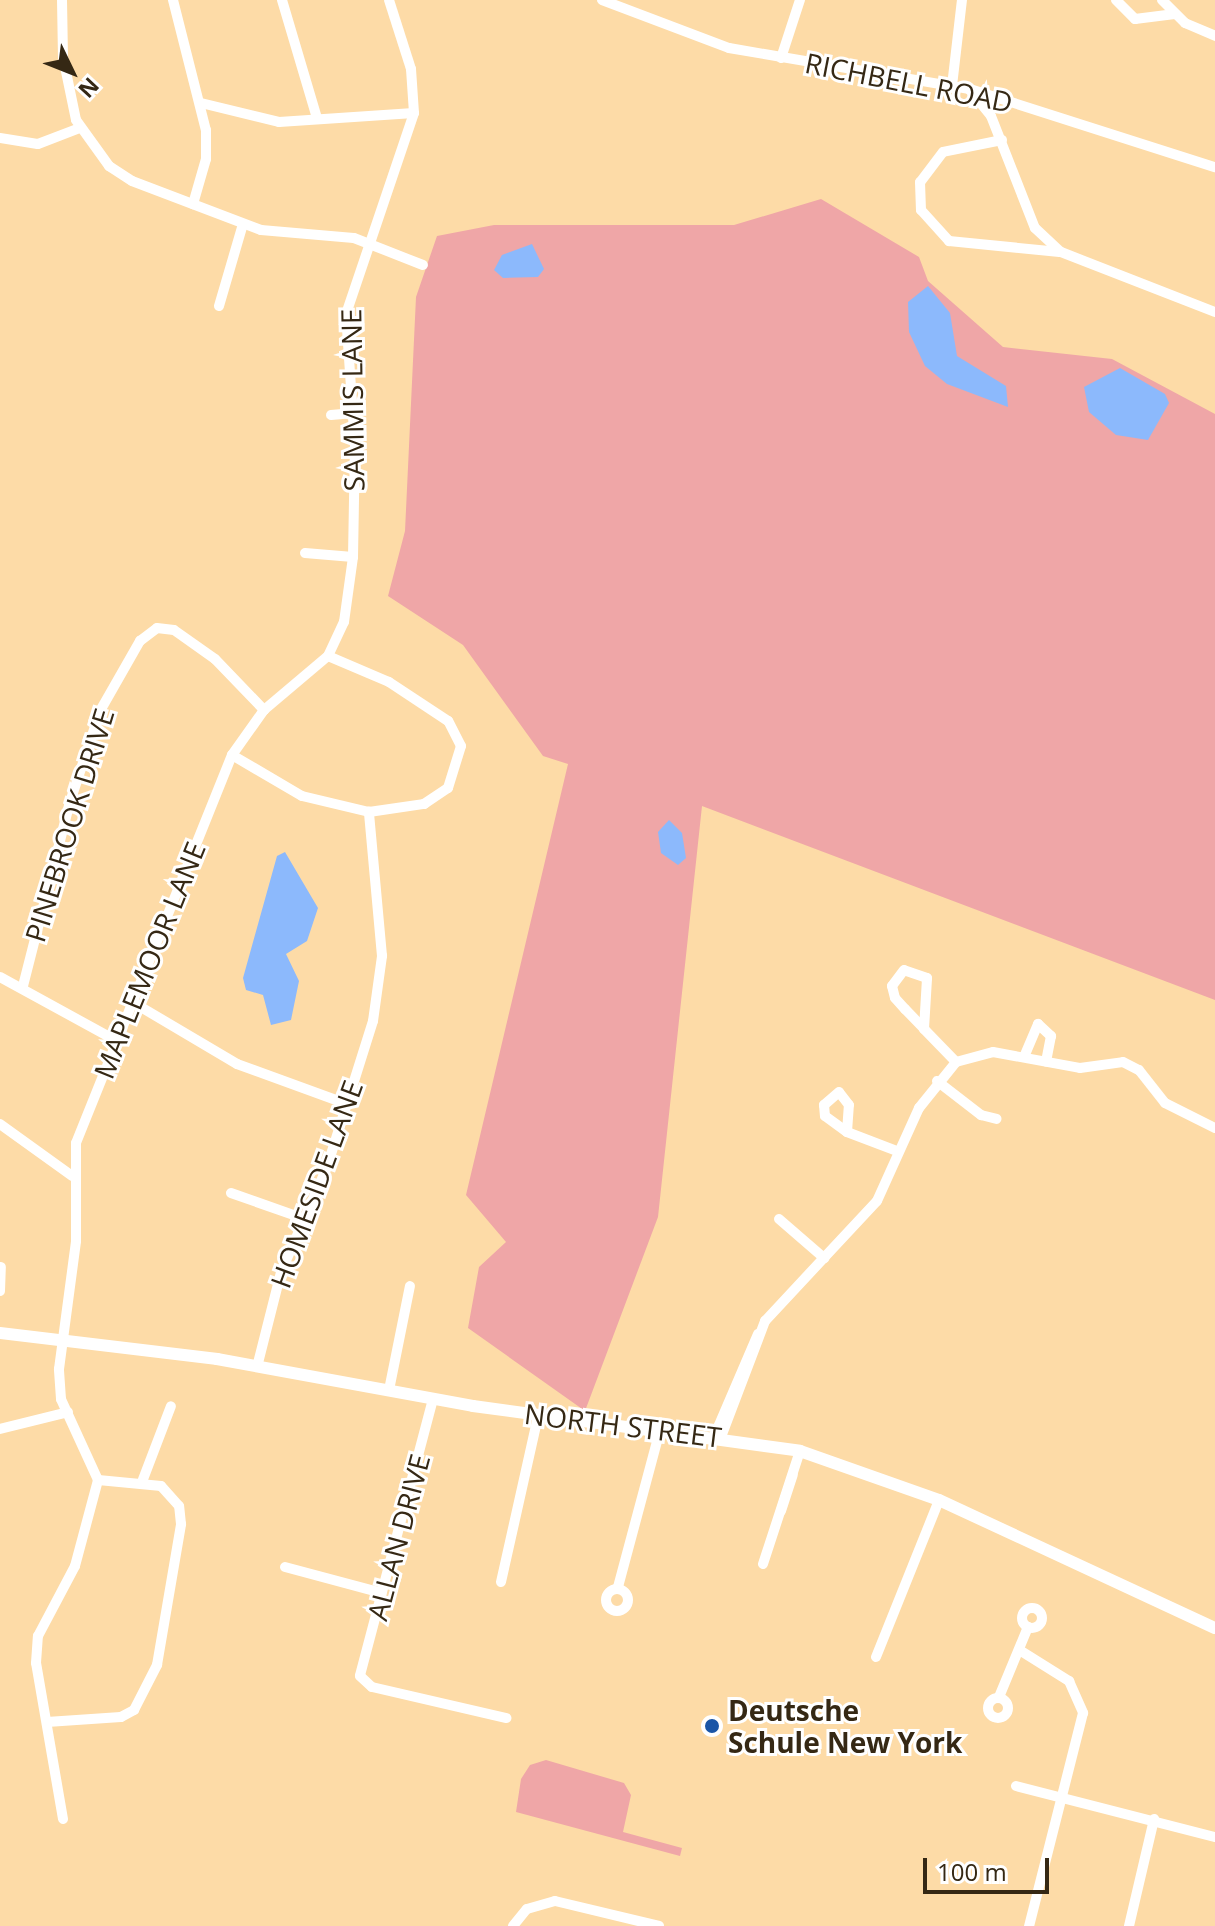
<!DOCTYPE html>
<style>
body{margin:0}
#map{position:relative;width:1215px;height:1926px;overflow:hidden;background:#fddba7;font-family:"Open Sans",sans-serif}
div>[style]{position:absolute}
.green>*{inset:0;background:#efa6a7}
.water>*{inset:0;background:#8cb9fc}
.minor>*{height:10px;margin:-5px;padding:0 5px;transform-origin:5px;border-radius:5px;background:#fff}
.minor>.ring{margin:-5px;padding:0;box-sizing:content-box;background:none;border:10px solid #fff;border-radius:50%}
.major>*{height:12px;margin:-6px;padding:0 6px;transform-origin:6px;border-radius:6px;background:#fff}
.dots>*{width:22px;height:22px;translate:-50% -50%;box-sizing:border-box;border:4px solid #fff;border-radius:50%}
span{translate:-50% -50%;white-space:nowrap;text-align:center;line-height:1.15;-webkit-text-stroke:6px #fff;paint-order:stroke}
.street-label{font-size:28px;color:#352814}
.poi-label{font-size:28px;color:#352814;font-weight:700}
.left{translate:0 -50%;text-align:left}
.north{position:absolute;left:32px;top:32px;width:80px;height:80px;-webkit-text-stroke:6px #fff;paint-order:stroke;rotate:133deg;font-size:22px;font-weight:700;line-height:32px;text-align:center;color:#352814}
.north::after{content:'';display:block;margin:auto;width:28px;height:36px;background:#352814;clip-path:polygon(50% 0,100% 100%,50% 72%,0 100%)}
.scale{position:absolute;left:923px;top:1858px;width:126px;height:36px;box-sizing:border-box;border:4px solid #352814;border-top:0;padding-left:10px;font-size:24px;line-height:28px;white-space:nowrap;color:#352814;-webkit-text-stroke:6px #fff;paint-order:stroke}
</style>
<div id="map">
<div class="green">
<i style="clip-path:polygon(821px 199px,919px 257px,928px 281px,1003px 347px,1112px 359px,1215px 414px,1215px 1000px,702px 806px,658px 1217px,585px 1411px,468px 1328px,479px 1267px,506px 1242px,466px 1195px,568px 764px,543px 756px,463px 645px,388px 596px,405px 531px,416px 297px,437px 236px,494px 225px,734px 225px)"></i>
<i style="clip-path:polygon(546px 1760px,624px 1783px,631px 1795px,623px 1832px,682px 1848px,680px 1856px,516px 1812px,521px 1779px,530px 1765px)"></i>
</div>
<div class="water">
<i style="clip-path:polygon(532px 244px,544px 269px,538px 277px,503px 278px,494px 270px,502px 255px)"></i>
<i style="clip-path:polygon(928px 286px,950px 313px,957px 356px,1006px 386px,1008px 407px,947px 384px,925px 366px,909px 332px,908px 302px)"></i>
<i style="clip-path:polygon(1120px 368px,1165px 394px,1169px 403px,1148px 440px,1116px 435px,1089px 412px,1084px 387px)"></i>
<i style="clip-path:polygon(669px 820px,682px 833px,686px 858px,678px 865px,661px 853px,658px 832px)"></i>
<i style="clip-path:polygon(285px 852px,318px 908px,307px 941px,286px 954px,299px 981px,291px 1020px,271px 1025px,263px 995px,246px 990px,243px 978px,277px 856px)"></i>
</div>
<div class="minor">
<i style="left:62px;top:0;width:57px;rotate:89deg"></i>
<i style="left:63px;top:57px;width:64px;rotate:78.3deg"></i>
<i style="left:76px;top:120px;width:57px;rotate:54.3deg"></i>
<i style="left:109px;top:166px;width:27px;rotate:33deg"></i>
<i style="left:132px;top:181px;width:138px;rotate:20.8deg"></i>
<i style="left:261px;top:230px;width:93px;rotate:4.9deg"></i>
<i style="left:354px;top:238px;width:74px;rotate:21.4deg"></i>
<i style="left:173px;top:0;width:134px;rotate:75.8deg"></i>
<i style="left:206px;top:130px;width:29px;rotate:90deg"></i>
<i style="left:206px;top:159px;width:47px;rotate:106.1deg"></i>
<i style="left:282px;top:0;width:123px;rotate:73.5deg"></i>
<i style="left:602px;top:0;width:136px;rotate:20.7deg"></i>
<i style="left:729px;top:48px;width:244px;rotate:9.7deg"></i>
<i style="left:970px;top:89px;width:257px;rotate:17.7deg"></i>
<i style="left:1116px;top:0;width:27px;rotate:45deg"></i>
<i style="left:1135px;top:19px;width:40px;rotate:-7.1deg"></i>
<i style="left:1162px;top:0;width:33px;rotate:45deg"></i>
<i style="left:1185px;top:23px;width:33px;rotate:23deg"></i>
<i style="left:781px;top:58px;width:61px;rotate:-71.9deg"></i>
<i style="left:952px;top:86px;width:87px;rotate:-83.4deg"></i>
<i style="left:970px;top:90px;width:33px;rotate:51deg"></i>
<i style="left:991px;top:116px;width:120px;rotate:68.6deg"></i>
<i style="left:1035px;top:228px;width:35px;rotate:43deg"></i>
<i style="left:1061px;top:252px;width:165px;rotate:21.3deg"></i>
<i style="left:201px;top:103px;width:80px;rotate:13.7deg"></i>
<i style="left:279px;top:122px;width:135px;rotate:-3.8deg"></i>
<i style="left:0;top:138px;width:38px;rotate:9deg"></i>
<i style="left:38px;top:144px;width:45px;rotate:-20.9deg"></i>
<i style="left:1002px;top:140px;width:60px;rotate:168.5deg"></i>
<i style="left:943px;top:152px;width:38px;rotate:127deg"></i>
<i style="left:920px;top:182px;width:28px;rotate:88deg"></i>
<i style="left:921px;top:210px;width:42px;rotate:47.9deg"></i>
<i style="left:949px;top:241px;width:111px;rotate:5.7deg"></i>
<i style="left:219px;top:306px;width:85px;rotate:-73.7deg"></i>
<i style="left:331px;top:415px;width:23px;rotate:-5deg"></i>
<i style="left:305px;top:553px;width:48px;rotate:4.8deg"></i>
<i style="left:232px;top:755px;width:81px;rotate:30.4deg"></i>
<i style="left:302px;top:796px;width:69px;rotate:13.4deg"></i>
<i style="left:369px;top:812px;width:56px;rotate:-8.3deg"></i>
<i style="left:424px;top:804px;width:29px;rotate:-34deg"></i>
<i style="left:448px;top:788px;width:44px;rotate:-72.8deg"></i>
<i style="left:461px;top:746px;width:28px;rotate:-117deg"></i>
<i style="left:448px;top:721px;width:71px;rotate:-146.5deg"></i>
<i style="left:389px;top:682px;width:66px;rotate:-156.9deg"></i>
<i style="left:0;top:977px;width:133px;rotate:28.7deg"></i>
<i style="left:23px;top:986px;width:187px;rotate:-75.7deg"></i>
<i style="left:69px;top:805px;width:99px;rotate:-71.7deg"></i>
<i style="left:100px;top:711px;width:81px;rotate:-60.3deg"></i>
<i style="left:140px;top:641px;width:21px;rotate:-37deg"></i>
<i style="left:157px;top:628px;width:17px;rotate:7deg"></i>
<i style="left:174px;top:630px;width:50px;rotate:35.3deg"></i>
<i style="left:215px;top:659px;width:71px;rotate:46.1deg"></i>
<i style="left:134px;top:1003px;width:120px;rotate:30.6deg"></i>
<i style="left:237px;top:1064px;width:117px;rotate:20deg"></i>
<i style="left:924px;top:1029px;width:51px;rotate:-86.6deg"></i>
<i style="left:927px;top:978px;width:24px;rotate:-161deg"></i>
<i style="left:904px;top:970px;width:20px;rotate:127deg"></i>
<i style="left:892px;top:986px;width:12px;rotate:76deg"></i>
<i style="left:895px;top:998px;width:15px;rotate:48deg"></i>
<i style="left:905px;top:1009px;width:28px;rotate:46deg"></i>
<i style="left:924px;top:1029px;width:46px;rotate:45.9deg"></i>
<i style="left:1024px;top:1057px;width:36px;rotate:-67deg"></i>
<i style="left:1038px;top:1024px;width:18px;rotate:43deg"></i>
<i style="left:1051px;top:1036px;width:26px;rotate:101deg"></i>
<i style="left:937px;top:1081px;width:56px;rotate:37.7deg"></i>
<i style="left:981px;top:1115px;width:16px;rotate:14deg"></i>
<i style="left:0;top:1124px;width:89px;rotate:35.8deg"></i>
<i style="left:847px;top:1132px;width:27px;rotate:-86deg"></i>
<i style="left:849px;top:1105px;width:16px;rotate:-128deg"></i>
<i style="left:839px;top:1092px;width:20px;rotate:139deg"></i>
<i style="left:824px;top:1105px;width:11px;rotate:85deg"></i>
<i style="left:825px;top:1116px;width:27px;rotate:36deg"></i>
<i style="left:847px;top:1132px;width:53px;rotate:20.8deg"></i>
<i style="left:231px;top:1193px;width:78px;rotate:19.4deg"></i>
<i style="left:779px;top:1219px;width:60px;rotate:40.9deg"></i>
<i style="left:0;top:1291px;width:24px;rotate:-88deg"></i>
<i style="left:257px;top:1367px;width:98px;rotate:-75.8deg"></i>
<i style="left:281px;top:1272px;width:115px;rotate:-66.3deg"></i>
<i style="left:327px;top:1167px;width:153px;rotate:-72.5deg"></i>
<i style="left:373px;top:1021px;width:66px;rotate:-82.1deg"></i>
<i style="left:382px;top:956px;width:145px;rotate:-95.2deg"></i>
<i style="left:389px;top:1390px;width:106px;rotate:-78.6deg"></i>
<i style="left:433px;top:1399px;width:286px;rotate:104.8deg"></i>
<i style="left:360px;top:1676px;width:16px;rotate:43deg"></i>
<i style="left:372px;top:1687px;width:138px;rotate:13deg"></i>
<i style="left:0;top:1429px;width:70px;rotate:-14deg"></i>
<i style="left:721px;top:1437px;width:124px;rotate:-69.2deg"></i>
<i style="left:765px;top:1321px;width:164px;rotate:-47deg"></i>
<i style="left:877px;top:1201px;width:102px;rotate:-65.7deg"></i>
<i style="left:919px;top:1108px;width:59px;rotate:-51.2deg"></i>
<i style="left:956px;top:1062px;width:38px;rotate:-15deg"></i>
<i style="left:993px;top:1052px;width:88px;rotate:10.4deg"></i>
<i style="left:1080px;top:1068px;width:43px;rotate:-7.9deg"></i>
<i style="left:1123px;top:1062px;width:18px;rotate:27deg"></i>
<i style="left:1139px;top:1070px;width:42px;rotate:51.8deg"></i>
<i style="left:1165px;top:1103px;width:56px;rotate:26.6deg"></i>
<i style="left:721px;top:1437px;width:12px;rotate:-99deg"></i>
<i style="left:719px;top:1425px;width:99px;rotate:-66.8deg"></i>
<i style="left:142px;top:1482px;width:81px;rotate:-69.1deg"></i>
<i style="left:781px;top:1511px;width:38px;rotate:-72deg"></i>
<i style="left:763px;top:1564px;width:119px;rotate:-71.9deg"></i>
<i style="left:285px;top:1567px;width:100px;rotate:15deg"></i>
<i style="left:501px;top:1582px;width:170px;rotate:-77.4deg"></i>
<i style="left:618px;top:1587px;width:163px;rotate:-75deg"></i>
<i class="ring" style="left:606px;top:1589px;width:12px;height:12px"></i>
<i class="ring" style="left:1022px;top:1608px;width:10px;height:10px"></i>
<i style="left:1021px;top:1651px;width:57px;rotate:32deg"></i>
<i style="left:1069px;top:1681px;width:35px;rotate:66deg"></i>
<i style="left:1083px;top:1713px;width:220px;rotate:104.2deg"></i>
<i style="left:876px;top:1657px;width:169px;rotate:-68.1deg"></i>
<i style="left:999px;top:1697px;width:76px;rotate:-67.5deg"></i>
<i class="ring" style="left:988px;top:1698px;width:10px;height:10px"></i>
<i style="left:47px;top:1722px;width:74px;rotate:-3.9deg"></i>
<i style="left:121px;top:1717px;width:15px;rotate:-28deg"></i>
<i style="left:134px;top:1710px;width:51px;rotate:-62.9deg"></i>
<i style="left:157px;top:1665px;width:143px;rotate:-80.3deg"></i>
<i style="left:181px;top:1524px;width:18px;rotate:-96deg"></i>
<i style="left:179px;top:1506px;width:27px;rotate:-132deg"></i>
<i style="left:161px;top:1486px;width:63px;rotate:-174.6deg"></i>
<i style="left:1016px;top:1786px;width:205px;rotate:14.4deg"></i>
<i style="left:63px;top:1819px;width:158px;rotate:-99.8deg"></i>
<i style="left:36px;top:1663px;width:27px;rotate:-86deg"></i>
<i style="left:38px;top:1636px;width:79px;rotate:-62.1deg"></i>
<i style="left:75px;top:1566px;width:89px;rotate:-75deg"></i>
<i style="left:98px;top:1480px;width:89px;rotate:-114.6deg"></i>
<i style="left:61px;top:1399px;width:30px;rotate:-94deg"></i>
<i style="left:59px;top:1369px;width:129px;rotate:-82.4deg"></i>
<i style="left:76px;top:1241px;width:98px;rotate:-90deg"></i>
<i style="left:76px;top:1143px;width:418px;rotate:-68.1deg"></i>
<i style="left:232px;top:755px;width:55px;rotate:-54.6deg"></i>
<i style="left:264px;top:710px;width:84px;rotate:-40.2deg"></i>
<i style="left:328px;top:656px;width:38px;rotate:-65deg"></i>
<i style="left:344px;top:622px;width:66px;rotate:-82.1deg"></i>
<i style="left:353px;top:557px;width:111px;rotate:-89deg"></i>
<i style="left:355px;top:446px;width:132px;rotate:-93.9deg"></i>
<i style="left:346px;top:314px;width:212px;rotate:-71.3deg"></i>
<i style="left:414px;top:113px;width:44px;rotate:-93.9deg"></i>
<i style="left:411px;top:69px;width:72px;rotate:-107.7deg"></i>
<i style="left:513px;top:1926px;width:22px;rotate:-51deg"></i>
<i style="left:527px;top:1909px;width:29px;rotate:-16deg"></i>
<i style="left:555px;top:1901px;width:107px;rotate:13.5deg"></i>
<i style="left:1129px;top:1926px;width:110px;rotate:-76.8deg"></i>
</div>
<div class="major">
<i style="left:0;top:1333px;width:219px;rotate:6.8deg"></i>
<i style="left:217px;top:1359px;width:260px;rotate:10.4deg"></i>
<i style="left:473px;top:1406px;width:330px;rotate:7.8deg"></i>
<i style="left:800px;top:1451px;width:147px;rotate:19.4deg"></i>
<i style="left:939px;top:1500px;width:304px;rotate:24.9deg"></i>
</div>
<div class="dots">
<i style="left:712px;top:1726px;background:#1a55a6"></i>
</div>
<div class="street-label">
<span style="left:909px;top:82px;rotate:11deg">RICHBELL ROAD</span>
<span style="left:352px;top:400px;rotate:-91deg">SAMMIS LANE</span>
<span style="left:69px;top:825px;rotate:-73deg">PINEBROOK DRIVE</span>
<span style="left:149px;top:960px;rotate:-68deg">MAPLEMOOR LANE</span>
<span style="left:316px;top:1184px;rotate:-70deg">HOMESIDE LANE</span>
<span style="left:623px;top:1425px;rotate:7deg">NORTH STREET</span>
<span style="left:398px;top:1537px;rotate:-75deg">ALLAN DRIVE</span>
</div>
<div class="poi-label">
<span class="left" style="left:728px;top:1726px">Deutsche<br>Schule New York</span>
</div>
<div class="north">N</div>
<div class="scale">100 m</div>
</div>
